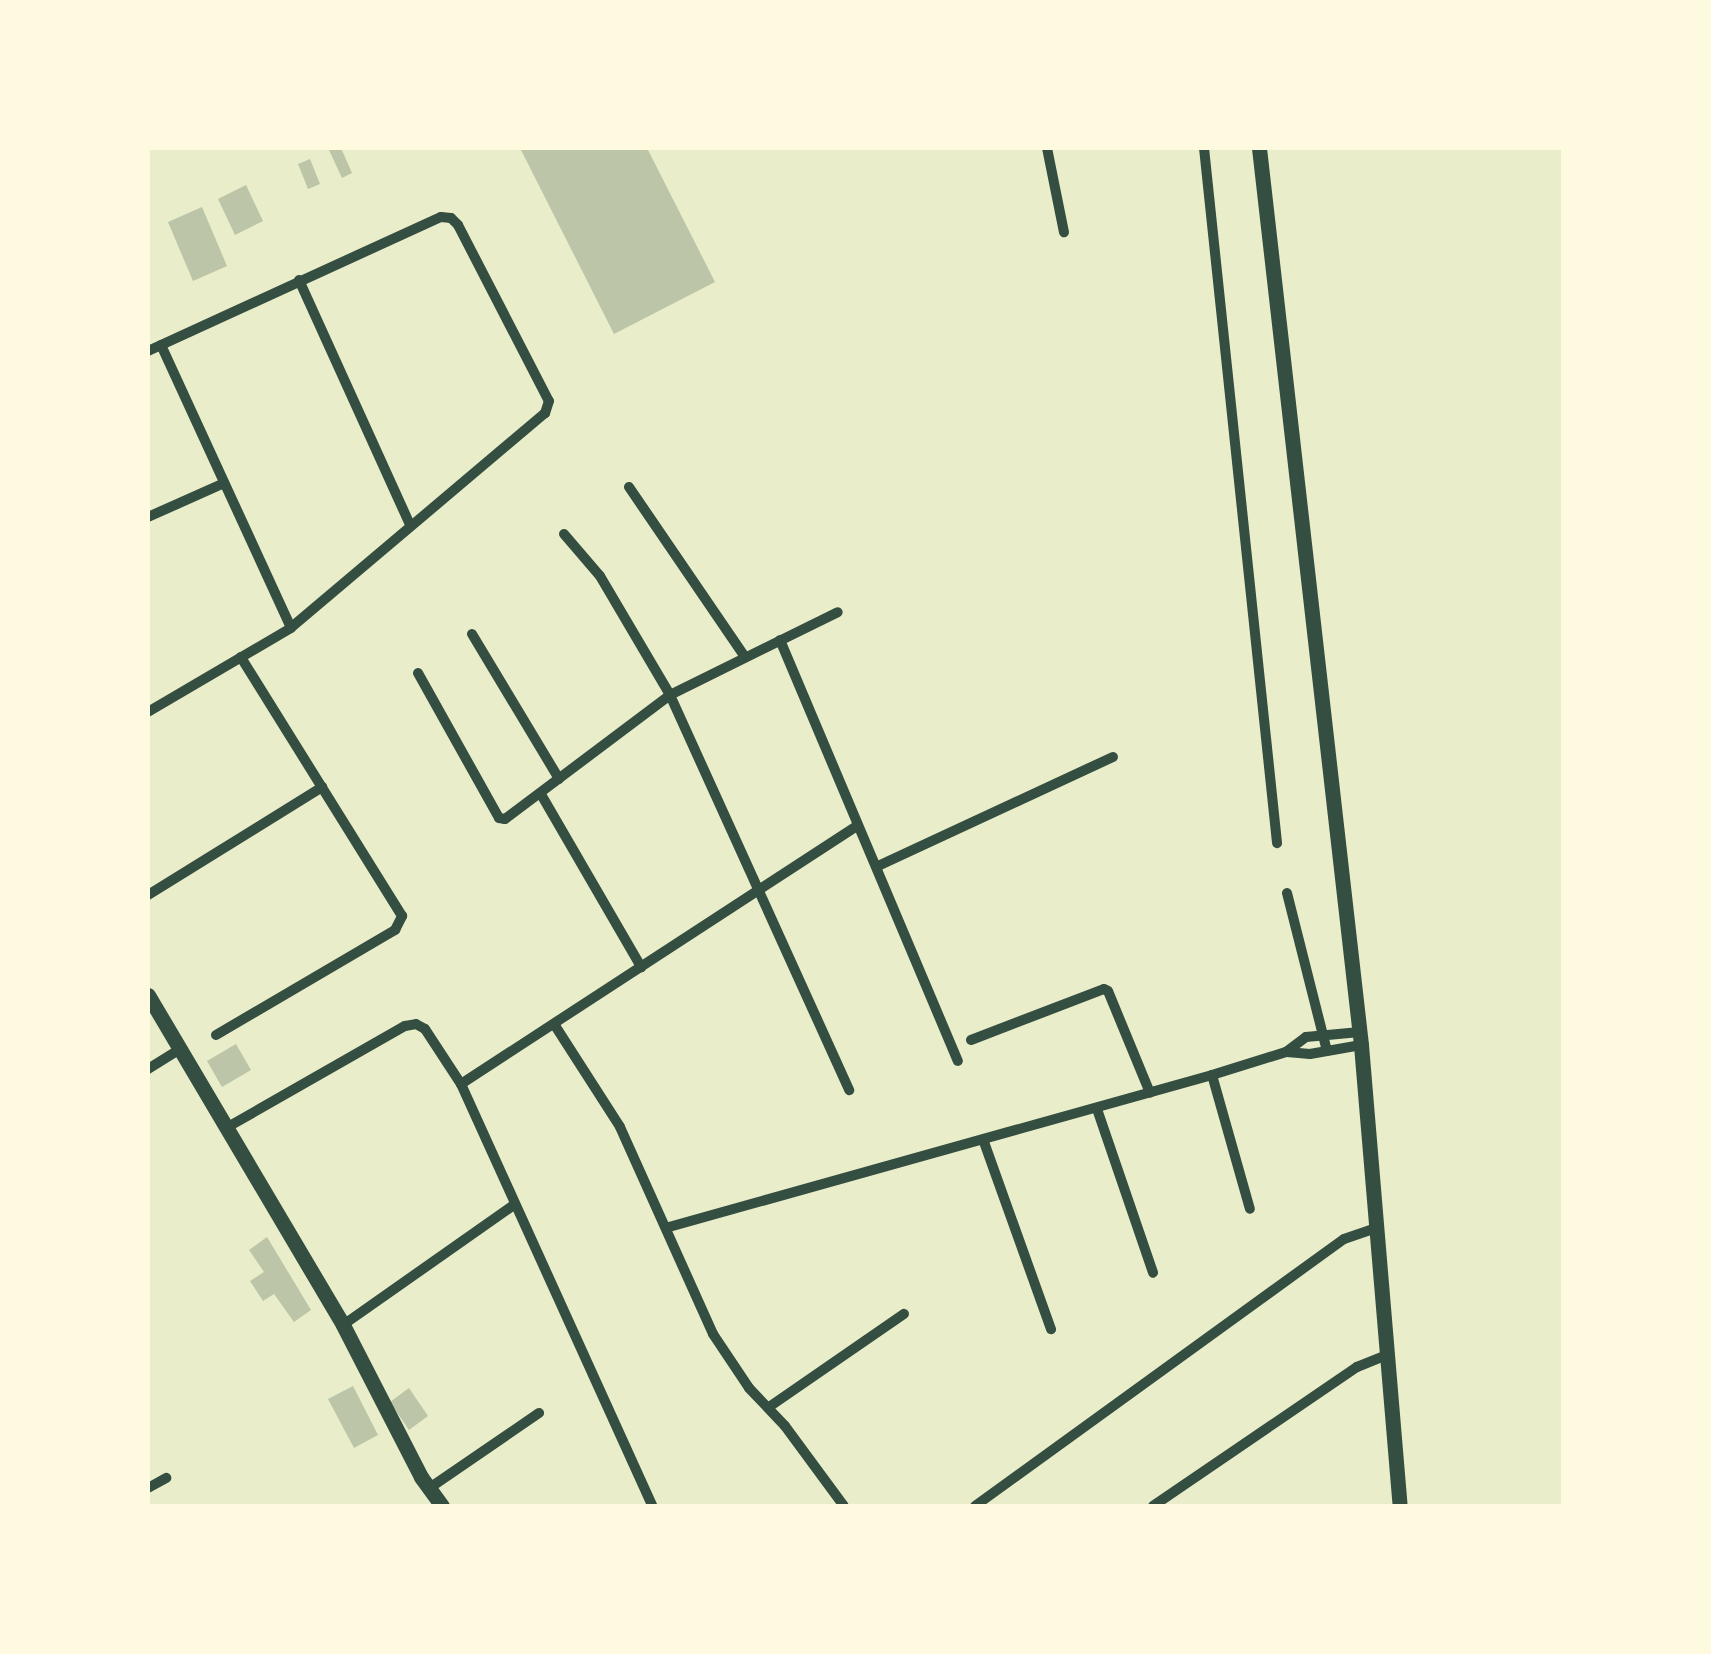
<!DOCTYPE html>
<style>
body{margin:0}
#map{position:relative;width:1711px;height:1654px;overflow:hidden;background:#e9edc9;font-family:Lato,sans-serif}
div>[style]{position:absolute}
.building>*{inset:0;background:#bcc5a7}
.minor>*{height:10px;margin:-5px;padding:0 5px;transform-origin:5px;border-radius:5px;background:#344e41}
.tertiary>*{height:15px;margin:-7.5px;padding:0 7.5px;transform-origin:7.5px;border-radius:7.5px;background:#344e41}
span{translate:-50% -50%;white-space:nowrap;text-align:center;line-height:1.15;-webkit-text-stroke:9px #fefae0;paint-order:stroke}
.frame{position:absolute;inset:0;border:150px solid #fefae0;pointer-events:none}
</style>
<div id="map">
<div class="building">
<i style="clip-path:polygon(334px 148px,341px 148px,352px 173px,342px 178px,329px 150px)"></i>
<i style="clip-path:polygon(520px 148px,647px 148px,715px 282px,614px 334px)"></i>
<i style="clip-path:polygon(310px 159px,320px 184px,308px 189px,298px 164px)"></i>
<i style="clip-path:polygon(246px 185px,263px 221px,235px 235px,218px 199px)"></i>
<i style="clip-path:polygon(202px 207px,227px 266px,193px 281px,168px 222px)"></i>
<i style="clip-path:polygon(236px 1044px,251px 1070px,222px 1087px,207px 1061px)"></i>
<i style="clip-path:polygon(267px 1237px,311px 1310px,294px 1322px,274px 1294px,263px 1301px,250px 1281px,264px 1272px,249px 1250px)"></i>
<i style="clip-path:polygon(353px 1386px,378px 1435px,354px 1448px,328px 1399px)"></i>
<i style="clip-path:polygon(409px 1388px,428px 1416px,409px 1430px,390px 1402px)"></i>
</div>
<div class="minor">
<i style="left:1047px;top:148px;width:86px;rotate:78.6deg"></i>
<i style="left:1204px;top:148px;width:699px;rotate:84deg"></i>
<i style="left:299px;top:280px;width:269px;rotate:65.6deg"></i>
<i style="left:161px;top:345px;width:311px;rotate:65.3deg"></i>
<i style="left:148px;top:351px;width:322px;rotate:-24.6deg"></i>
<i style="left:441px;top:217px;width:10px;rotate:6deg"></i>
<i style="left:451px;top:218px;width:10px;rotate:45deg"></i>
<i style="left:458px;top:225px;width:198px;rotate:62.7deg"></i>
<i style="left:549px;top:401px;width:13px;rotate:108deg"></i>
<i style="left:545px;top:413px;width:333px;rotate:139.8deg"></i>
<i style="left:291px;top:628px;width:166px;rotate:149.6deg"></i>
<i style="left:629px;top:487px;width:206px;rotate:55.7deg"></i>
<i style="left:148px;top:517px;width:81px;rotate:-24deg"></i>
<i style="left:564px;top:534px;width:55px;rotate:49.4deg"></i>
<i style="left:600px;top:576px;width:138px;rotate:59.5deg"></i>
<i style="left:670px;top:695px;width:434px;rotate:65.6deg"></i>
<i style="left:472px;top:634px;width:169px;rotate:59deg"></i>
<i style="left:780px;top:640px;width:457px;rotate:67.1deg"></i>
<i style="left:418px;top:673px;width:166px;rotate:60.8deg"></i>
<i style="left:499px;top:818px;width:6px;rotate:9deg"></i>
<i style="left:505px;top:819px;width:206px;rotate:-36.9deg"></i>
<i style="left:670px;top:695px;width:187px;rotate:-26.3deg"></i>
<i style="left:542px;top:796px;width:198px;rotate:59.9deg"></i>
<i style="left:878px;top:866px;width:259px;rotate:-24.9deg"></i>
<i style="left:1287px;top:893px;width:163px;rotate:75.8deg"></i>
<i style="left:148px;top:895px;width:205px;rotate:-31.8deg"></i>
<i style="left:554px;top:1024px;width:122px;rotate:57.3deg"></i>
<i style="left:620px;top:1127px;width:227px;rotate:65.8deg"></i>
<i style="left:713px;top:1334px;width:65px;rotate:56.3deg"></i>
<i style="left:749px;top:1388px;width:52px;rotate:46.5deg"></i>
<i style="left:785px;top:1426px;width:99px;rotate:53.6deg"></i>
<i style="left:216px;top:1035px;width:208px;rotate:-30.4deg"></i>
<i style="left:395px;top:930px;width:16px;rotate:-63deg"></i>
<i style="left:402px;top:916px;width:305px;rotate:-121.9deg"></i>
<i style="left:971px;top:1040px;width:142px;rotate:-21deg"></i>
<i style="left:1104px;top:989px;width:4px;rotate:27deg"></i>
<i style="left:1108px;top:991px;width:110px;rotate:67.6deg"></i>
<i style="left:1287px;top:1052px;width:23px;rotate:5deg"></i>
<i style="left:1310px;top:1054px;width:52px;rotate:-10deg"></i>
<i style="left:148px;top:1069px;width:36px;rotate:-32deg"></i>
<i style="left:1212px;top:1075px;width:139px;rotate:74.2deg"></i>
<i style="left:461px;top:1084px;width:473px;rotate:-33.1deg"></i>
<i style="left:1097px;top:1109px;width:173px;rotate:71.1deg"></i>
<i style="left:226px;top:1128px;width:206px;rotate:-29.7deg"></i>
<i style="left:405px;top:1026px;width:11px;rotate:-10deg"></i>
<i style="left:416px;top:1024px;width:10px;rotate:29deg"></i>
<i style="left:425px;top:1029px;width:66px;rotate:56.8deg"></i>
<i style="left:461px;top:1084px;width:463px;rotate:65.6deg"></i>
<i style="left:984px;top:1142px;width:199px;rotate:70.3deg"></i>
<i style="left:669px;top:1227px;width:564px;rotate:-15.64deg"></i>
<i style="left:1212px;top:1075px;width:77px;rotate:-17.3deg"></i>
<i style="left:1286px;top:1052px;width:25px;rotate:-37deg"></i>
<i style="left:1306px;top:1037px;width:54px;rotate:-5.3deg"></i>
<i style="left:343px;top:1325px;width:209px;rotate:-35.1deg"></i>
<i style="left:769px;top:1407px;width:164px;rotate:-34.6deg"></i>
<i style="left:431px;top:1487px;width:131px;rotate:-34.4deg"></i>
<i style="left:148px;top:1488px;width:21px;rotate:-29deg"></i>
<i style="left:975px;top:1506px;width:455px;rotate:-35.9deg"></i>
<i style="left:1344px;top:1239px;width:37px;rotate:-19deg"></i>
<i style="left:1153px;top:1506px;width:247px;rotate:-34.3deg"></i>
<i style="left:1357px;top:1367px;width:35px;rotate:-22deg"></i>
</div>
<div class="tertiary">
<i style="left:1259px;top:148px;width:903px;rotate:83.51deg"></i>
<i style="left:1361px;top:1045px;width:463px;rotate:85.2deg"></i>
<i style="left:148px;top:995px;width:383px;rotate:59.4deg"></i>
<i style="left:343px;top:1325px;width:171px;rotate:62.8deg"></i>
<i style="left:421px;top:1477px;width:36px;rotate:54deg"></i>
</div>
<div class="frame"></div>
</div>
